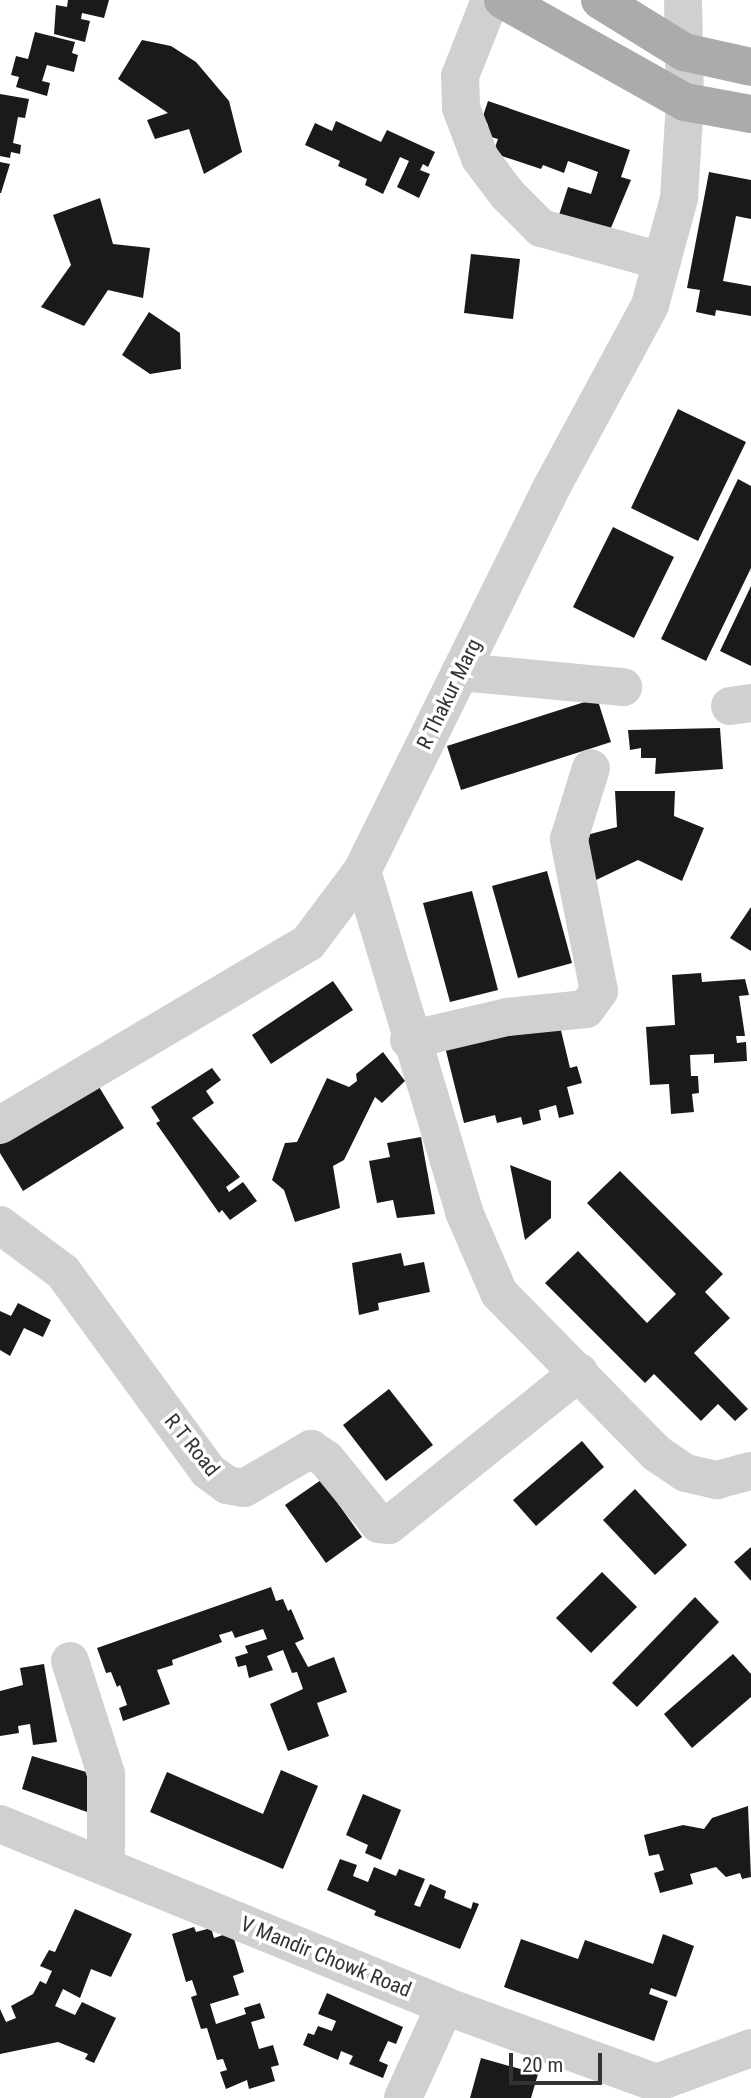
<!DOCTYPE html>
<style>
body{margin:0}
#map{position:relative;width:751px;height:2098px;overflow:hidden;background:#fff;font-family:"Roboto Condensed",sans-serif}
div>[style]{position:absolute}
.building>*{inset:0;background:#1a1a1a}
.minor>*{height:38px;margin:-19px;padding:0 19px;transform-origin:19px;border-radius:19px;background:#d0d0d0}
.major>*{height:38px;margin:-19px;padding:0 19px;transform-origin:19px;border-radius:19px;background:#ababab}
span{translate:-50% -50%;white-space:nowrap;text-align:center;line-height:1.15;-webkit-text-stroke:7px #fff;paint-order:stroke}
.street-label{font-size:21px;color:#333}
.scale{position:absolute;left:509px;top:2053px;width:93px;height:32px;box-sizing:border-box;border:4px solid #333;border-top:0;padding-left:9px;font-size:21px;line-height:24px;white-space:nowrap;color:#333;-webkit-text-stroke:5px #fff;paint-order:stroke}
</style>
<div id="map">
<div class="building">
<i style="clip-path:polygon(68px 0,109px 0,104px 18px,82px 13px,81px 19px,90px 21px,85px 42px,54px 34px,56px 5px,67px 7px)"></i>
<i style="clip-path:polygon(35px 32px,75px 42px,72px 53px,78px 55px,74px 72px,47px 65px,42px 81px,50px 83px,47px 96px,16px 87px,19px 77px,11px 75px,16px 56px,28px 59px)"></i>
<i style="clip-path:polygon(142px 40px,171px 46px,196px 62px,229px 101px,242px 152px,204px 174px,189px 129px,155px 139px,147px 120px,168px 113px,118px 79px)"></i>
<i style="clip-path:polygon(0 94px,29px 99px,25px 118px,18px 117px,13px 143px,21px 145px,20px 154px,11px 152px,10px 158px,0 156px)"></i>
<i style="clip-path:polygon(488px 101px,630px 150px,621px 177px,631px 180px,608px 235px,558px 218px,568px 187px,591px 194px,598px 172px,568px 161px,564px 173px,543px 165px,541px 169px,493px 153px,498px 139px,484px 135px,488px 124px,481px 122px)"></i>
<i style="clip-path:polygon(336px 121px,381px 142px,387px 130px,435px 152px,428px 167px,423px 164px,420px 170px,430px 174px,419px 198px,397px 187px,409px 161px,400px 157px,383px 194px,365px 185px,367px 179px,338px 166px,340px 161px,305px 145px,315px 123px,332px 131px)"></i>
<i style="clip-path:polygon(0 162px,10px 164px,1px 193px,0 193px)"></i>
<i style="clip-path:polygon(709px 172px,751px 180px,751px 219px,736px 216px,723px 281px,751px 286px,751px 316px,716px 310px,715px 316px,696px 312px,700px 290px,687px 288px)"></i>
<i style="clip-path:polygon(100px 198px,113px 244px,150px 248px,143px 298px,108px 290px,84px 326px,41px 307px,71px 265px,53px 215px)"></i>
<i style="clip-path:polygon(471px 254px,520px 259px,513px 319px,464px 313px)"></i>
<i style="clip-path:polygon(149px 312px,180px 333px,181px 369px,150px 374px,122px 355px)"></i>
<i style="clip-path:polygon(678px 409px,746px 442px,698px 541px,631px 508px)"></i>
<i style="clip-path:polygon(738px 479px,751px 486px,751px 568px,706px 661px,661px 639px)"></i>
<i style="clip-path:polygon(613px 527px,674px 557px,634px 638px,573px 607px)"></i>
<i style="clip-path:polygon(751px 586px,751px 666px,720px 651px)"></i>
<i style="clip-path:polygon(597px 698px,611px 742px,461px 790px,447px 746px)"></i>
<i style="clip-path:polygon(720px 728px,723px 769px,655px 774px,656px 758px,641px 758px,641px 748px,630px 750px,628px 730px)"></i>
<i style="clip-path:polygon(615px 791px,675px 791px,674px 816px,704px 828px,682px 881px,638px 860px,594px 881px,579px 837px,617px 827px)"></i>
<i style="clip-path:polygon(547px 871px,572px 963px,518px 978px,492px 886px)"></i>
<i style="clip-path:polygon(472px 891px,498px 990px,450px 1002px,423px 903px)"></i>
<i style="clip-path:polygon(751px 907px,751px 951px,730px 938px)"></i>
<i style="clip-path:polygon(701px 973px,702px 982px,745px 979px,749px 995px,739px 996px,745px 1036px,736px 1036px,737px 1043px,746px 1042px,747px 1061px,714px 1063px,714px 1054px,690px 1055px,691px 1076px,698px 1076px,699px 1093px,692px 1094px,694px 1112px,671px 1114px,669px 1084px,650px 1085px,646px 1027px,675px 1025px,672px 975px)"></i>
<i style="clip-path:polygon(333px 981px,353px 1010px,271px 1064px,252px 1035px)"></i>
<i style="clip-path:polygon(558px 1018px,570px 1068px,577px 1066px,582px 1083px,567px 1087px,574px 1114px,559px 1118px,556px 1105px,539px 1110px,541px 1120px,523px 1125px,521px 1117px,497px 1123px,495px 1115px,464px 1123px,445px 1047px)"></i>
<i style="clip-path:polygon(383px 1052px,405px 1081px,382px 1103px,375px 1097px,344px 1160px,333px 1166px,340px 1208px,295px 1222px,284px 1190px,272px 1180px,285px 1143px,297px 1142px,327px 1078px,349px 1087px,357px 1081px,356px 1074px)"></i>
<i style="clip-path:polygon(212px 1068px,221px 1080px,206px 1091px,214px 1103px,192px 1118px,240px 1177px,226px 1187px,229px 1192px,243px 1182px,257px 1201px,230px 1220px,222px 1210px,219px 1213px,156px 1123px,160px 1121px,151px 1107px)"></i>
<i style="clip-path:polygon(93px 1077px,124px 1128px,23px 1191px,0 1153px,0 1135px)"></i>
<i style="clip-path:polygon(421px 1137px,435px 1214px,397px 1218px,393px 1200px,377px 1203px,369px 1161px,390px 1157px,387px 1143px)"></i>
<i style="clip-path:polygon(510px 1165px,551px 1181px,551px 1218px,525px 1240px)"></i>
<i style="clip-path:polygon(620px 1171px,723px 1274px,705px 1292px,730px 1318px,694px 1353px,748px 1409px,735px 1421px,718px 1404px,701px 1421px,654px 1374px,645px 1383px,545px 1283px,578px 1251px,647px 1323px,676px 1294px,587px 1203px)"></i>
<i style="clip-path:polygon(401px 1253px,404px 1266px,424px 1262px,430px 1292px,378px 1303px,379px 1310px,359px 1315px,352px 1263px)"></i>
<i style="clip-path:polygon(18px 1303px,51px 1320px,43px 1337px,24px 1328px,10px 1356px,0 1350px,0 1311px,11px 1316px)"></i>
<i style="clip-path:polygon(389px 1389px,433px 1445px,386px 1481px,343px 1425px)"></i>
<i style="clip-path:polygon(582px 1441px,604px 1467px,536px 1526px,513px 1500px)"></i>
<i style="clip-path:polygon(321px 1480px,362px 1537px,326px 1563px,285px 1505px)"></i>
<i style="clip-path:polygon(635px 1489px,687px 1545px,655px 1575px,603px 1520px)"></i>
<i style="clip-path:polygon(751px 1547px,751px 1581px,734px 1562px)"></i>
<i style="clip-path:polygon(602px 1572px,637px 1607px,591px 1653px,556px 1618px)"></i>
<i style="clip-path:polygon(271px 1587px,276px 1601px,283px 1599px,288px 1611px,291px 1609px,304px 1639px,295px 1643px,308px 1667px,334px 1657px,347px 1692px,317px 1703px,329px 1736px,288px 1751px,270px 1704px,303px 1689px,297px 1672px,292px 1673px,283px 1650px,267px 1656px,273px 1670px,249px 1678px,246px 1665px,238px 1667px,235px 1657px,248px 1653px,245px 1646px,267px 1639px,263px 1629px,235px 1638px,232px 1631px,219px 1635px,222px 1642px,172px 1660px,173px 1665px,157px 1670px,170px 1704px,123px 1721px,119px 1708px,127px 1705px,120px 1685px,117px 1687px,111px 1672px,106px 1673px,97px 1648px)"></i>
<i style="clip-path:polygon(695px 1597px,719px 1622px,637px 1707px,612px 1683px)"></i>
<i style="clip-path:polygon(733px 1654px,751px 1674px,751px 1697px,692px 1748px,664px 1714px)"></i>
<i style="clip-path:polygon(44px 1664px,57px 1742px,33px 1745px,30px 1724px,18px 1726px,19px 1733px,0 1736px,0 1691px,23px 1685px,20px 1668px)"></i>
<i style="clip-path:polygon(32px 1756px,100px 1776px,90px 1813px,22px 1789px)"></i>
<i style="clip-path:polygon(281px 1770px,318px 1786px,283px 1869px,150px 1812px,167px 1772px,263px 1814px)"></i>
<i style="clip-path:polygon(363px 1794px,401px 1810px,381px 1860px,365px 1853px,368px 1845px,346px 1835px)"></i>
<i style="clip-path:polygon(748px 1806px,751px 1877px,742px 1879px,740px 1873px,726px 1877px,716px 1867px,690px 1874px,693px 1884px,660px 1893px,654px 1873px,664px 1870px,659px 1854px,649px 1856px,644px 1835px,683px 1825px,704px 1829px,712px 1818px)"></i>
<i style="clip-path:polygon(340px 1859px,357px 1865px,353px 1876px,368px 1882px,374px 1867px,396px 1876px,399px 1869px,425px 1879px,414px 1905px,420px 1907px,430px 1884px,446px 1891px,444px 1898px,471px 1909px,473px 1902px,479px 1904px,460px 1949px,374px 1915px,376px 1911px,327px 1890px)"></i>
<i style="clip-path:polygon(75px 1909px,132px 1934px,111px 1977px,91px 1969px,80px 1998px,63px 1989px,55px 2006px,75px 2015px,82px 2002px,116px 2018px,94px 2063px,85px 2059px,88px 2054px,58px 2042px,0 2054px,0 2009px,6px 2022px,16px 2018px,11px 2006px,33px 1994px,40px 1981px,46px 1984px,52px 1971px,40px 1966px,49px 1950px,55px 1952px)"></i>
<i style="clip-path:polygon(194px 1927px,196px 1932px,211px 1928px,214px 1938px,232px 1932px,244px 1972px,233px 1976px,239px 1995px,210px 2004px,216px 2024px,246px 2014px,244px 2008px,260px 2003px,265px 2018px,251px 2022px,259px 2049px,273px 2045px,279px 2065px,271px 2067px,275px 2081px,249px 2089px,247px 2080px,226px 2089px,220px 2072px,227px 2070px,223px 2059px,217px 2060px,207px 2028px,201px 2029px,191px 1997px,197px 1995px,192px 1980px,186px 1982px,172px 1934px)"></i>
<i style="clip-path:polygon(663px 1934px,694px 1946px,676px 1997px,651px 1988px,649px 1994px,668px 2001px,654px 2041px,504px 1987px,521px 1939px,578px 1959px,585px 1940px,653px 1964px)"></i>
<i style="clip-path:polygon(327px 1993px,403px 2027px,396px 2044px,388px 2041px,379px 2061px,388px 2065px,383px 2078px,349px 2064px,353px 2056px,341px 2051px,338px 2060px,303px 2045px,308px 2033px,314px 2035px,318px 2026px,332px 2031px,336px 2021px,318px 2014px)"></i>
<i style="clip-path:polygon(481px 2058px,538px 2074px,531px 2098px,470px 2098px)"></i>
</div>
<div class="minor">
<i style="left:490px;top:0;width:82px;rotate:111.5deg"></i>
<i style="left:460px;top:76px;width:32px;rotate:88deg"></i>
<i style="left:461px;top:108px;width:53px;rotate:69.2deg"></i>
<i style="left:480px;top:158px;width:45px;rotate:53.1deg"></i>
<i style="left:507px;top:194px;width:48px;rotate:45deg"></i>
<i style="left:541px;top:228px;width:125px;rotate:15.3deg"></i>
<i style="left:460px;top:672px;width:164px;rotate:5.3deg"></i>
<i style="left:730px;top:706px;width:21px;rotate:-8deg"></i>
<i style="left:362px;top:871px;width:356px;rotate:73.3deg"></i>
<i style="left:464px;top:1212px;width:88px;rotate:66.6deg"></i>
<i style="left:499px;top:1293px;width:224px;rotate:45.5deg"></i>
<i style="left:656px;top:1453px;width:36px;rotate:34deg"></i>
<i style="left:686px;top:1473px;width:32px;rotate:13deg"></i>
<i style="left:717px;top:1480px;width:35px;rotate:-15deg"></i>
<i style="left:409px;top:1040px;width:101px;rotate:-13.2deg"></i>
<i style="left:507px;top:1017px;width:79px;rotate:-5.8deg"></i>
<i style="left:586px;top:1009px;width:22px;rotate:-54deg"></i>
<i style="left:599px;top:991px;width:155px;rotate:-101.2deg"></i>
<i style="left:569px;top:839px;width:74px;rotate:-72.8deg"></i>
<i style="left:0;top:1125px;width:358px;rotate:-30.6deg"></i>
<i style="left:308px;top:943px;width:90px;rotate:-53.1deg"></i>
<i style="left:362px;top:871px;width:420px;rotate:-63.7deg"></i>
<i style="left:548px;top:494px;width:215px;rotate:-61.6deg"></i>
<i style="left:650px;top:305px;width:111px;rotate:-74.8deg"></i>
<i style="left:679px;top:198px;width:96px;rotate:-86.4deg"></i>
<i style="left:685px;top:102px;width:102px;rotate:-91.1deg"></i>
<i style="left:0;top:1225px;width:79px;rotate:36.7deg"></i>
<i style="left:63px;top:1272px;width:246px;rotate:53.9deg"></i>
<i style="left:208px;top:1471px;width:24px;rotate:36deg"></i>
<i style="left:227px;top:1485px;width:17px;rotate:10deg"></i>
<i style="left:244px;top:1488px;width:78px;rotate:-30.2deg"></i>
<i style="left:311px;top:1449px;width:18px;rotate:34deg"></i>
<i style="left:326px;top:1459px;width:84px;rotate:50.8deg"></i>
<i style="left:379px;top:1524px;width:10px;rotate:6deg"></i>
<i style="left:389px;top:1525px;width:244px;rotate:-38.8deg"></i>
<i style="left:70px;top:1661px;width:119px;rotate:72.3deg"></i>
<i style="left:106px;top:1774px;width:93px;rotate:90deg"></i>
<i style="left:0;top:1824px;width:481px;rotate:22.2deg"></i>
<i style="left:445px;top:2006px;width:225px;rotate:20deg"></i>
<i style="left:656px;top:2083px;width:101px;rotate:-20.2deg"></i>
<i style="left:403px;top:2098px;width:101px;rotate:-65.5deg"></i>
</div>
<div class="major">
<i style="left:503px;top:0;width:209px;rotate:29.3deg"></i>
<i style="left:685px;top:102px;width:67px;rotate:10.3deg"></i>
<i style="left:600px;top:0;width:99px;rotate:31.8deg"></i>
<i style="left:684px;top:52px;width:69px;rotate:12.6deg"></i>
</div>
<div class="street-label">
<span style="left:449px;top:694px;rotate:-64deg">R Thakur Marg</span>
<span style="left:192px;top:1445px;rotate:51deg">R T Road</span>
<span style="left:326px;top:1957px;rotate:22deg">V Mandir Chowk Road</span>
</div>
<div class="scale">20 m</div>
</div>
